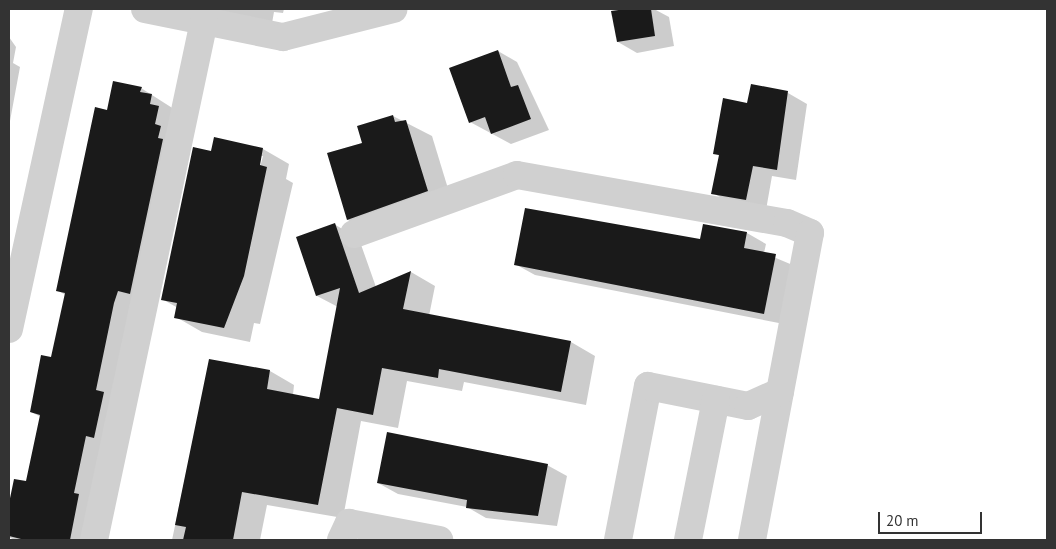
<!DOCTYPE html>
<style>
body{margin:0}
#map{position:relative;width:1056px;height:549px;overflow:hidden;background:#fff;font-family:"PT Sans",sans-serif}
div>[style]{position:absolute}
.shadow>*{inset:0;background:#0003}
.building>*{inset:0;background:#1a1a1a}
.minor>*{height:28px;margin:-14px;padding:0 14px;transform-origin:14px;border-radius:14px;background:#d0d0d0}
span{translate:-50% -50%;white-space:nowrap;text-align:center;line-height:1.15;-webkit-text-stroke:5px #fff;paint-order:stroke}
.frame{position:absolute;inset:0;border:10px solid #333;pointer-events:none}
.scale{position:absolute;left:878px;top:512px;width:104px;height:22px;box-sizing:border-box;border:2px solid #333;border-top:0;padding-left:6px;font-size:15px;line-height:18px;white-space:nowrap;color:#333;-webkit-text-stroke:4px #fff;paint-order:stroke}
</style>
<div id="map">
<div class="shadow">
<i style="clip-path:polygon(206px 9px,284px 9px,283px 13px,274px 12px,271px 29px)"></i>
<i style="clip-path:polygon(654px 9px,669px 17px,674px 46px,637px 53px,618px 42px,613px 12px)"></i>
<i style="clip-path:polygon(9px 37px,16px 47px,13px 63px,20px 67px,10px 121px)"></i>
<i style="clip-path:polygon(498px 51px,517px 62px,549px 130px,511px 144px,470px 122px)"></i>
<i style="clip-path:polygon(752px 86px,788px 93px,807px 104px,796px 180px,772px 176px,766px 210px,732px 204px,713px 193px,720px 156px,714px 153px,748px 104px)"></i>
<i style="clip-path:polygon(141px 88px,177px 111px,98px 540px,14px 540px,9px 537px,9px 509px,15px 480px,27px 483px,41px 417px,31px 412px,52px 359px,66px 295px,58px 291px,108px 111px)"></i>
<i style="clip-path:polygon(393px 116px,432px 136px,453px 205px,374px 235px,348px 220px,363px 144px)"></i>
<i style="clip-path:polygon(evenodd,215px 139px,263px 149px,289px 164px,286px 179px,293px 183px,260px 324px,254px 323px,250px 342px,202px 332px,176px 317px,178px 308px,162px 299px,215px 139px,260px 156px,263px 156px,259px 171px,260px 156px)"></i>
<i style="clip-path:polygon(334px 224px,359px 239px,376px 287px,411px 272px,435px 286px,429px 316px,571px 342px,595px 356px,586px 405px,464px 382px,462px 391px,407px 381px,398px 428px,361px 421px,343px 518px,267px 505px,260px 540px,172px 540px,210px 360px,270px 371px,294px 385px,293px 395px,320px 400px,338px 307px,317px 296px,297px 238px)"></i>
<i style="clip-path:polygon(747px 233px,766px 244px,764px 253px,795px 266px,784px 324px,535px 275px,515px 264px)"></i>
<i style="clip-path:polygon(547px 465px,567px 476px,557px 526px,486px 518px,467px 507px,398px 494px,378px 483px)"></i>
</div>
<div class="building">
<i style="clip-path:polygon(626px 9px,651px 9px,655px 36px,617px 42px,611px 11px)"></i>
<i style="clip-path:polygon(498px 50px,511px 87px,518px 85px,531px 119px,491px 134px,485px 117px,469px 123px,449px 68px)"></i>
<i style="clip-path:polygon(113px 81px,142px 87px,140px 92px,152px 94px,150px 104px,159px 106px,155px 124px,161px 126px,158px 138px,163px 139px,130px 294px,118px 291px,114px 303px,96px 390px,104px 392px,94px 438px,86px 436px,74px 493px,79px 494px,70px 540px,25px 540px,9px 536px,9px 503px,14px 479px,26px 481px,40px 415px,30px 412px,41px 355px,51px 357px,65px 293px,56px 291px,95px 107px,107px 110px)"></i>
<i style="clip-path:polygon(751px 84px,788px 91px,777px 170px,753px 166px,746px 200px,711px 194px,719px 155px,713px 154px,723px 98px,747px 103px)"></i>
<i style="clip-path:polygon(393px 115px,395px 122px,406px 120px,428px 191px,347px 220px,327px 153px,362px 143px,357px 126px)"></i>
<i style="clip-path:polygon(214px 137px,263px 148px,260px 165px,267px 167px,244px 276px,224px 328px,174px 318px,177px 303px,161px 300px,193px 147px,211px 151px)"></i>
<i style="clip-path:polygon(525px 208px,700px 239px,703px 224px,747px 232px,744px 248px,776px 254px,764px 314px,514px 265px)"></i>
<i style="clip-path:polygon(335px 223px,359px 293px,411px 271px,403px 309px,571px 341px,561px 392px,439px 369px,438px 378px,382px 368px,373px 415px,337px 408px,318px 505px,242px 492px,233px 540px,183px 540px,186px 527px,175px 525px,209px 359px,270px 370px,267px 389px,319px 399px,340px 288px,316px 296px,296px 237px)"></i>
<i style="clip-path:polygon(387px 432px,548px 464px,538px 516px,466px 508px,467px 500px,377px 483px)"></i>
</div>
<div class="minor">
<i style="left:145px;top:9px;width:141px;rotate:11.5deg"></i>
<i style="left:283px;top:37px;width:114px;rotate:-14.2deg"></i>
<i style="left:354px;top:234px;width:173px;rotate:-19.9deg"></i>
<i style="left:517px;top:175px;width:274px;rotate:10.1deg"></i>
<i style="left:787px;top:223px;width:25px;rotate:23deg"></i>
<i style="left:810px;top:233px;width:312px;rotate:100.7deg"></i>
<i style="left:9px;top:329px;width:328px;rotate:-77.7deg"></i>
<i style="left:94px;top:540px;width:531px;rotate:-78.03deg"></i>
<i style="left:341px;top:540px;width:19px;rotate:-65deg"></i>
<i style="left:349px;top:523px;width:92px;rotate:10.7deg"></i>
<i style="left:618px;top:540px;width:157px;rotate:-79deg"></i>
<i style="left:648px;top:386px;width:102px;rotate:11.3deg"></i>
<i style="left:748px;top:406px;width:35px;rotate:-24deg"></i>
<i style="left:688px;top:540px;width:143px;rotate:-78.7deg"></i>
</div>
<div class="frame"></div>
<div class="scale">20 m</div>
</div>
